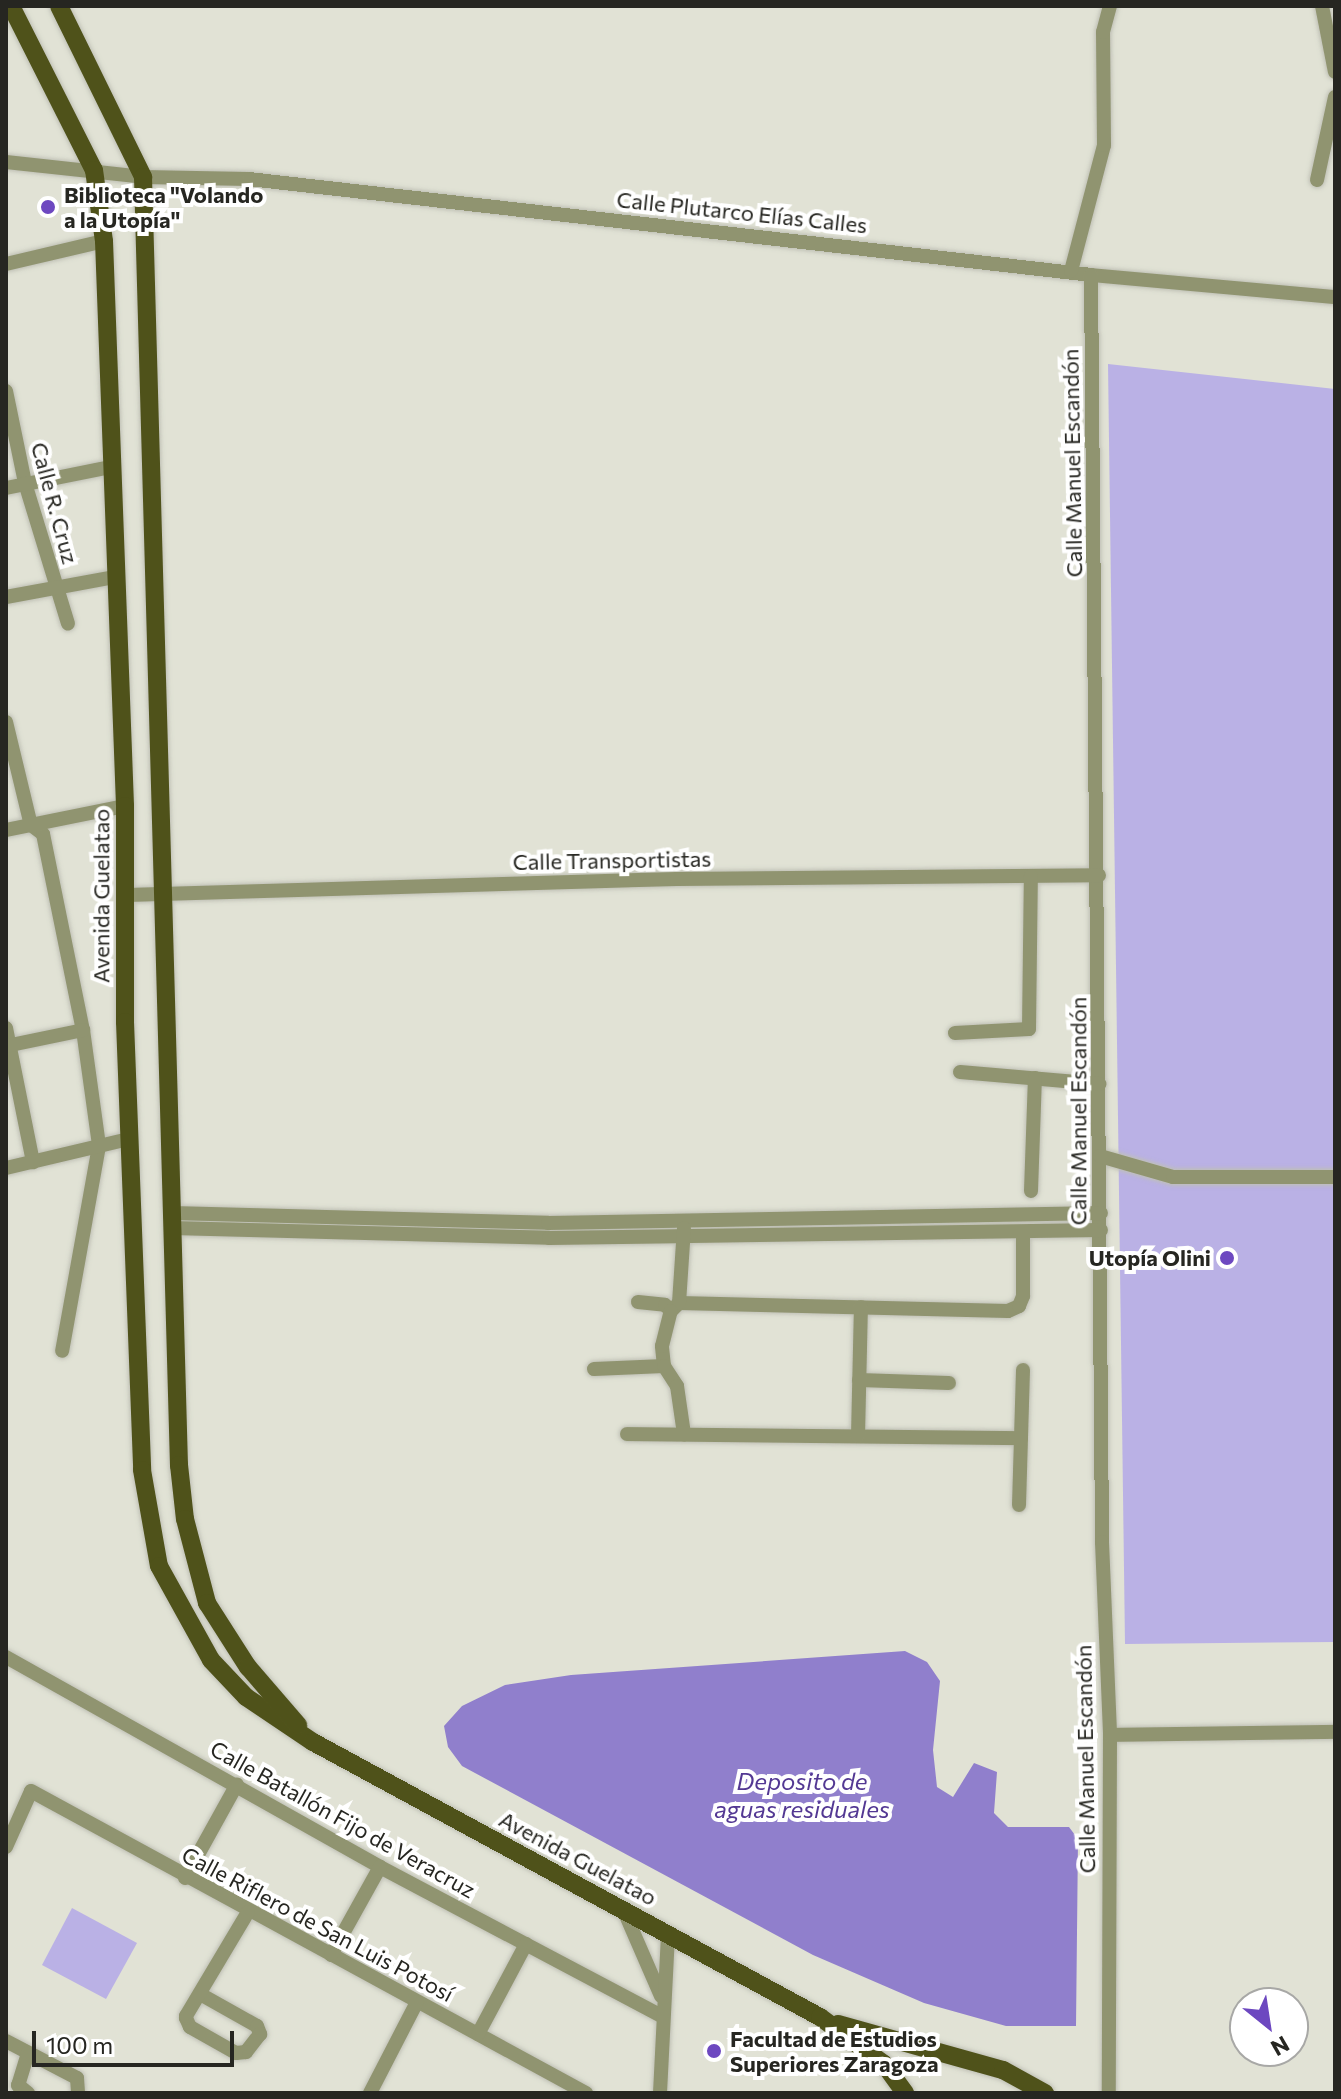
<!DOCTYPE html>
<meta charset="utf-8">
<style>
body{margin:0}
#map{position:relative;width:1341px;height:2099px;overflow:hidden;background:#e1e2d5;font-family:Commissioner,sans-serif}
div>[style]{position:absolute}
.green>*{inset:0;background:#bab1e5}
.water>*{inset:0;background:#907fcc}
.roads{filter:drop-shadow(0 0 2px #bfc0b5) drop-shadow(0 0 2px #bfc0b5)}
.minor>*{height:14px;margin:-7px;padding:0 7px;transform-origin:7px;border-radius:7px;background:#909470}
.major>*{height:18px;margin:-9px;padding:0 9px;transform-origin:9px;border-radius:9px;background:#4f521a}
.dots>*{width:22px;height:22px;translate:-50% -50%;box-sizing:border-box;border:4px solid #fff;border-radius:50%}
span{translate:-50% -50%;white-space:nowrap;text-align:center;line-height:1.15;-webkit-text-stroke:8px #fff;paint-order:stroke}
.poi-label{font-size:22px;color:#262621;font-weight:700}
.left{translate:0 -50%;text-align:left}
.right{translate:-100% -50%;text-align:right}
.street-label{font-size:22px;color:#262621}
.water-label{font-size:24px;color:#533893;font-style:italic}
.frame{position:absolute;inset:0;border:8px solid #262621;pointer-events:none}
.north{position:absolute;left:1229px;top:1987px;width:80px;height:80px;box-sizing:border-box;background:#fff;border:2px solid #a8a8a6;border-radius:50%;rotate:150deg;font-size:22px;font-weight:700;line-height:32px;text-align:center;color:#262621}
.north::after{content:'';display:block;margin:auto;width:28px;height:36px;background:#6d48c0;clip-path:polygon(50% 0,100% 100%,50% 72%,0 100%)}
.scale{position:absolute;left:32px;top:2031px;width:202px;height:36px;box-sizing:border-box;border:4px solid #262621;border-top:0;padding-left:10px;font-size:24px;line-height:28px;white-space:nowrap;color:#262621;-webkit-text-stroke:6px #fff;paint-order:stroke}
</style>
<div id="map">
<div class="green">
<i style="clip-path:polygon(1108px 364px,1335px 389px,1335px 1642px,1125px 1644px)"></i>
<i style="clip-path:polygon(72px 1908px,137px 1943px,106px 1999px,42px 1965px)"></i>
</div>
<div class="water">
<i style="clip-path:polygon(905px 1651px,927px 1662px,940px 1681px,933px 1750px,937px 1787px,953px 1797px,974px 1763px,997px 1772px,994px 1813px,1008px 1827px,1069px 1827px,1078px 1839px,1076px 2026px,1006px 2026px,924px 2003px,813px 1955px,462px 1766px,448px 1747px,444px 1726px,462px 1706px,505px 1685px,571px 1675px)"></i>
</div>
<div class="roads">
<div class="minor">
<i style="left:1322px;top:6px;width:67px;rotate:78.9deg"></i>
<i style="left:6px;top:162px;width:138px;rotate:6.2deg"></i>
<i style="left:143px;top:177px;width:106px;rotate:1.1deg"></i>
<i style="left:249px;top:179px;width:847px;rotate:6.5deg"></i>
<i style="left:1091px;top:275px;width:245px;rotate:5.2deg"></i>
<i style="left:1317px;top:180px;width:85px;rotate:-77.8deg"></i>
<i style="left:6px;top:264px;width:101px;rotate:-13.2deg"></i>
<i style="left:1071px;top:271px;width:130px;rotate:-75.3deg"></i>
<i style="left:1104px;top:145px;width:113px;rotate:-90.5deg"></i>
<i style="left:1103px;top:32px;width:27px;rotate:-75deg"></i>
<i style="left:1091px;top:275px;width:1267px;rotate:89.5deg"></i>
<i style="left:1102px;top:1542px;width:193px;rotate:87.6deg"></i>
<i style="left:1110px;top:1735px;width:358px;rotate:90.2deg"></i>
<i style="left:6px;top:391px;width:94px;rotate:78.3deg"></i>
<i style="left:25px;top:483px;width:147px;rotate:73deg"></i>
<i style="left:6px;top:488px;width:106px;rotate:-11.4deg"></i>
<i style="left:6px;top:597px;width:111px;rotate:-10.4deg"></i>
<i style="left:6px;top:722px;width:106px;rotate:76.4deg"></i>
<i style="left:31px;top:825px;width:15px;rotate:37deg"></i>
<i style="left:43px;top:834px;width:200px;rotate:78.5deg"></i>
<i style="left:83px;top:1030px;width:117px;rotate:82.1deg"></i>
<i style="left:99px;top:1146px;width:208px;rotate:100.2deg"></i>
<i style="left:6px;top:830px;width:121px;rotate:-11.4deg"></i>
<i style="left:127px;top:895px;width:550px;rotate:-1.67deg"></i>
<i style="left:677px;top:879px;width:422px;rotate:-0.5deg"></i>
<i style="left:6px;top:1028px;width:137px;rotate:78.6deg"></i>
<i style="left:955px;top:1033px;width:74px;rotate:-3.1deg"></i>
<i style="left:1029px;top:1029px;width:153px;rotate:-89.3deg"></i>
<i style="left:6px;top:1046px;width:79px;rotate:-11.7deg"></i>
<i style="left:960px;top:1072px;width:140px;rotate:4.9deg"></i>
<i style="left:1100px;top:1156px;width:76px;rotate:16deg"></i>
<i style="left:1173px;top:1177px;width:162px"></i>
<i style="left:6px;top:1168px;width:126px;rotate:-13.3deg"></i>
<i style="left:1031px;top:1191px;width:113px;rotate:-88deg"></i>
<i style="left:172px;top:1213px;width:376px;rotate:1.5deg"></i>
<i style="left:548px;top:1223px;width:553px;rotate:-1.04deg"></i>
<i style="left:172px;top:1228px;width:377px;rotate:1.5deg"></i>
<i style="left:549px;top:1238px;width:552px;rotate:-0.83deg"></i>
<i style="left:638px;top:1302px;width:27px;rotate:6deg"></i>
<i style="left:665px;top:1305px;width:8px;rotate:45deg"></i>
<i style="left:671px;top:1311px;width:11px;rotate:-45deg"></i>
<i style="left:679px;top:1303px;width:329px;rotate:1.4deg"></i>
<i style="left:1008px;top:1311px;width:12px;rotate:-24deg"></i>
<i style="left:1019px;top:1306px;width:11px;rotate:-68deg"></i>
<i style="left:1023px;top:1296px;width:63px;rotate:-90deg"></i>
<i style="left:679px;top:1303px;width:75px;rotate:-86.2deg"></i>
<i style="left:664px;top:1366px;width:20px;rotate:-96deg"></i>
<i style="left:662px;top:1346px;width:36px;rotate:-76deg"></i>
<i style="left:594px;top:1369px;width:70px;rotate:-2.5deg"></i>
<i style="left:664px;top:1366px;width:24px;rotate:57deg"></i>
<i style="left:677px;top:1386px;width:49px;rotate:81.7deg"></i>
<i style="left:859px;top:1380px;width:90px;rotate:1.9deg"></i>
<i style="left:627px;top:1434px;width:394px;rotate:0.6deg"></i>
<i style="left:858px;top:1436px;width:129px;rotate:-88.7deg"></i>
<i style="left:1019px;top:1505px;width:135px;rotate:-88.3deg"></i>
<i style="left:6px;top:1657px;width:429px;rotate:29.3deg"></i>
<i style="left:380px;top:1867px;width:318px;rotate:27.9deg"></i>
<i style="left:1110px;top:1735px;width:225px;rotate:-0.8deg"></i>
<i style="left:6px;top:1847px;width:61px;rotate:-65.9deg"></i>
<i style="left:31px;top:1791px;width:632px;rotate:28.55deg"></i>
<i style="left:185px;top:1878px;width:107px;rotate:-61deg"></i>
<i style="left:624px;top:1911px;width:93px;rotate:66.5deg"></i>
<i style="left:331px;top:1955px;width:101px;rotate:-60.9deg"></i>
<i style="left:200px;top:1994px;width:65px;rotate:29.3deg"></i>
<i style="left:257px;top:2026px;width:9px;rotate:69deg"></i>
<i style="left:260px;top:2034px;width:23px;rotate:128deg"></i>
<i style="left:246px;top:2052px;width:10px;rotate:174deg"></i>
<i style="left:236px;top:2053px;width:53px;rotate:-150.5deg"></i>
<i style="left:190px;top:2027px;width:10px;rotate:-114deg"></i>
<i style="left:186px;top:2018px;width:2px;rotate:-90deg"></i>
<i style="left:186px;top:2016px;width:121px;rotate:-59.2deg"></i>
<i style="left:478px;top:2034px;width:102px;rotate:-61.9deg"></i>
<i style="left:6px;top:2041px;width:80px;rotate:27.5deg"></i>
<i style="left:77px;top:2078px;width:15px;rotate:86deg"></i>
<i style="left:28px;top:2053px;width:34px;rotate:107deg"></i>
<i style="left:18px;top:2085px;width:13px;rotate:39deg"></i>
<i style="left:370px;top:2093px;width:102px;rotate:-62.7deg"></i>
<i style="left:660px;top:2093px;width:160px;rotate:-87.1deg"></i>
</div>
<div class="major">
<i style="left:11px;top:6px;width:184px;rotate:63.2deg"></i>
<i style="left:94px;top:170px;width:72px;rotate:82deg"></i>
<i style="left:104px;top:241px;width:565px;rotate:87.87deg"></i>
<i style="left:125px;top:806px;width:216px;rotate:90deg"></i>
<i style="left:125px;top:1022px;width:448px;rotate:87.8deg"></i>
<i style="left:142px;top:1470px;width:97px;rotate:80deg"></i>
<i style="left:159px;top:1566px;width:107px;rotate:61deg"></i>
<i style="left:211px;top:1660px;width:51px;rotate:46.6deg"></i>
<i style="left:246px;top:1697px;width:81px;rotate:33.9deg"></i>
<i style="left:313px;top:1742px;width:577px;rotate:28.48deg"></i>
<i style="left:820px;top:2017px;width:79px;rotate:36.3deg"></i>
<i style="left:884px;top:2064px;width:36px;rotate:54deg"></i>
<i style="left:59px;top:6px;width:191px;rotate:63.8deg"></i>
<i style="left:143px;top:177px;width:1289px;rotate:88.4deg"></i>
<i style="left:179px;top:1465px;width:54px;rotate:83.7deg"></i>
<i style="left:185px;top:1519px;width:87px;rotate:75.3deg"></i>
<i style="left:207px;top:1603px;width:76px;rotate:57.4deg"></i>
<i style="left:248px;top:1667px;width:77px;rotate:49.2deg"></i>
<i style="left:838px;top:2024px;width:171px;rotate:15.6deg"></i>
<i style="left:1003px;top:2070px;width:48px;rotate:28.7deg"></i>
</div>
</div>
<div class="dots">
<i style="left:48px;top:207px;background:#6d48c0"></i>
<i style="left:1227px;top:1258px;background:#6d48c0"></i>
<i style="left:714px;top:2051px;background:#6d48c0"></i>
</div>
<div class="poi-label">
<span class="left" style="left:64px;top:207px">Biblioteca "Volando<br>a la Utopía"</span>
<span class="right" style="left:1211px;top:1258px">Utopía Olini</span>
<span class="left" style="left:730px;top:2051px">Facultad de Estudios<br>Superiores Zaragoza</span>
</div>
<div class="street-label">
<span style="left:742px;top:212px;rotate:6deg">Calle Plutarco Elías Calles</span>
<span style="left:1072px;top:463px;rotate:-91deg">Calle Manuel Escandón</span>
<span style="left:55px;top:503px;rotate:75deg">Calle R. Cruz</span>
<span style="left:612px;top:860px;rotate:-1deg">Calle Transportistas</span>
<span style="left:101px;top:896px;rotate:-90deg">Avenida Guelatao</span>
<span style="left:1078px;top:1111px;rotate:-90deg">Calle Manuel Escandón</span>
<span style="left:1085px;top:1759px;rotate:-91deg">Calle Manuel Escandón</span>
<span style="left:343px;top:1819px;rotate:29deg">Calle Batallón Fijo de Veracruz</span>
<span style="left:578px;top:1858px;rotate:28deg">Avenida Guelatao</span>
<span style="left:318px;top:1924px;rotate:28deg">Calle Riflero de San Luis Potosí</span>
</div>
<div class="water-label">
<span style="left:802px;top:1795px">Deposito de<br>aguas residuales</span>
</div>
<div class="frame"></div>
<div class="north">N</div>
<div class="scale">100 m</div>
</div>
